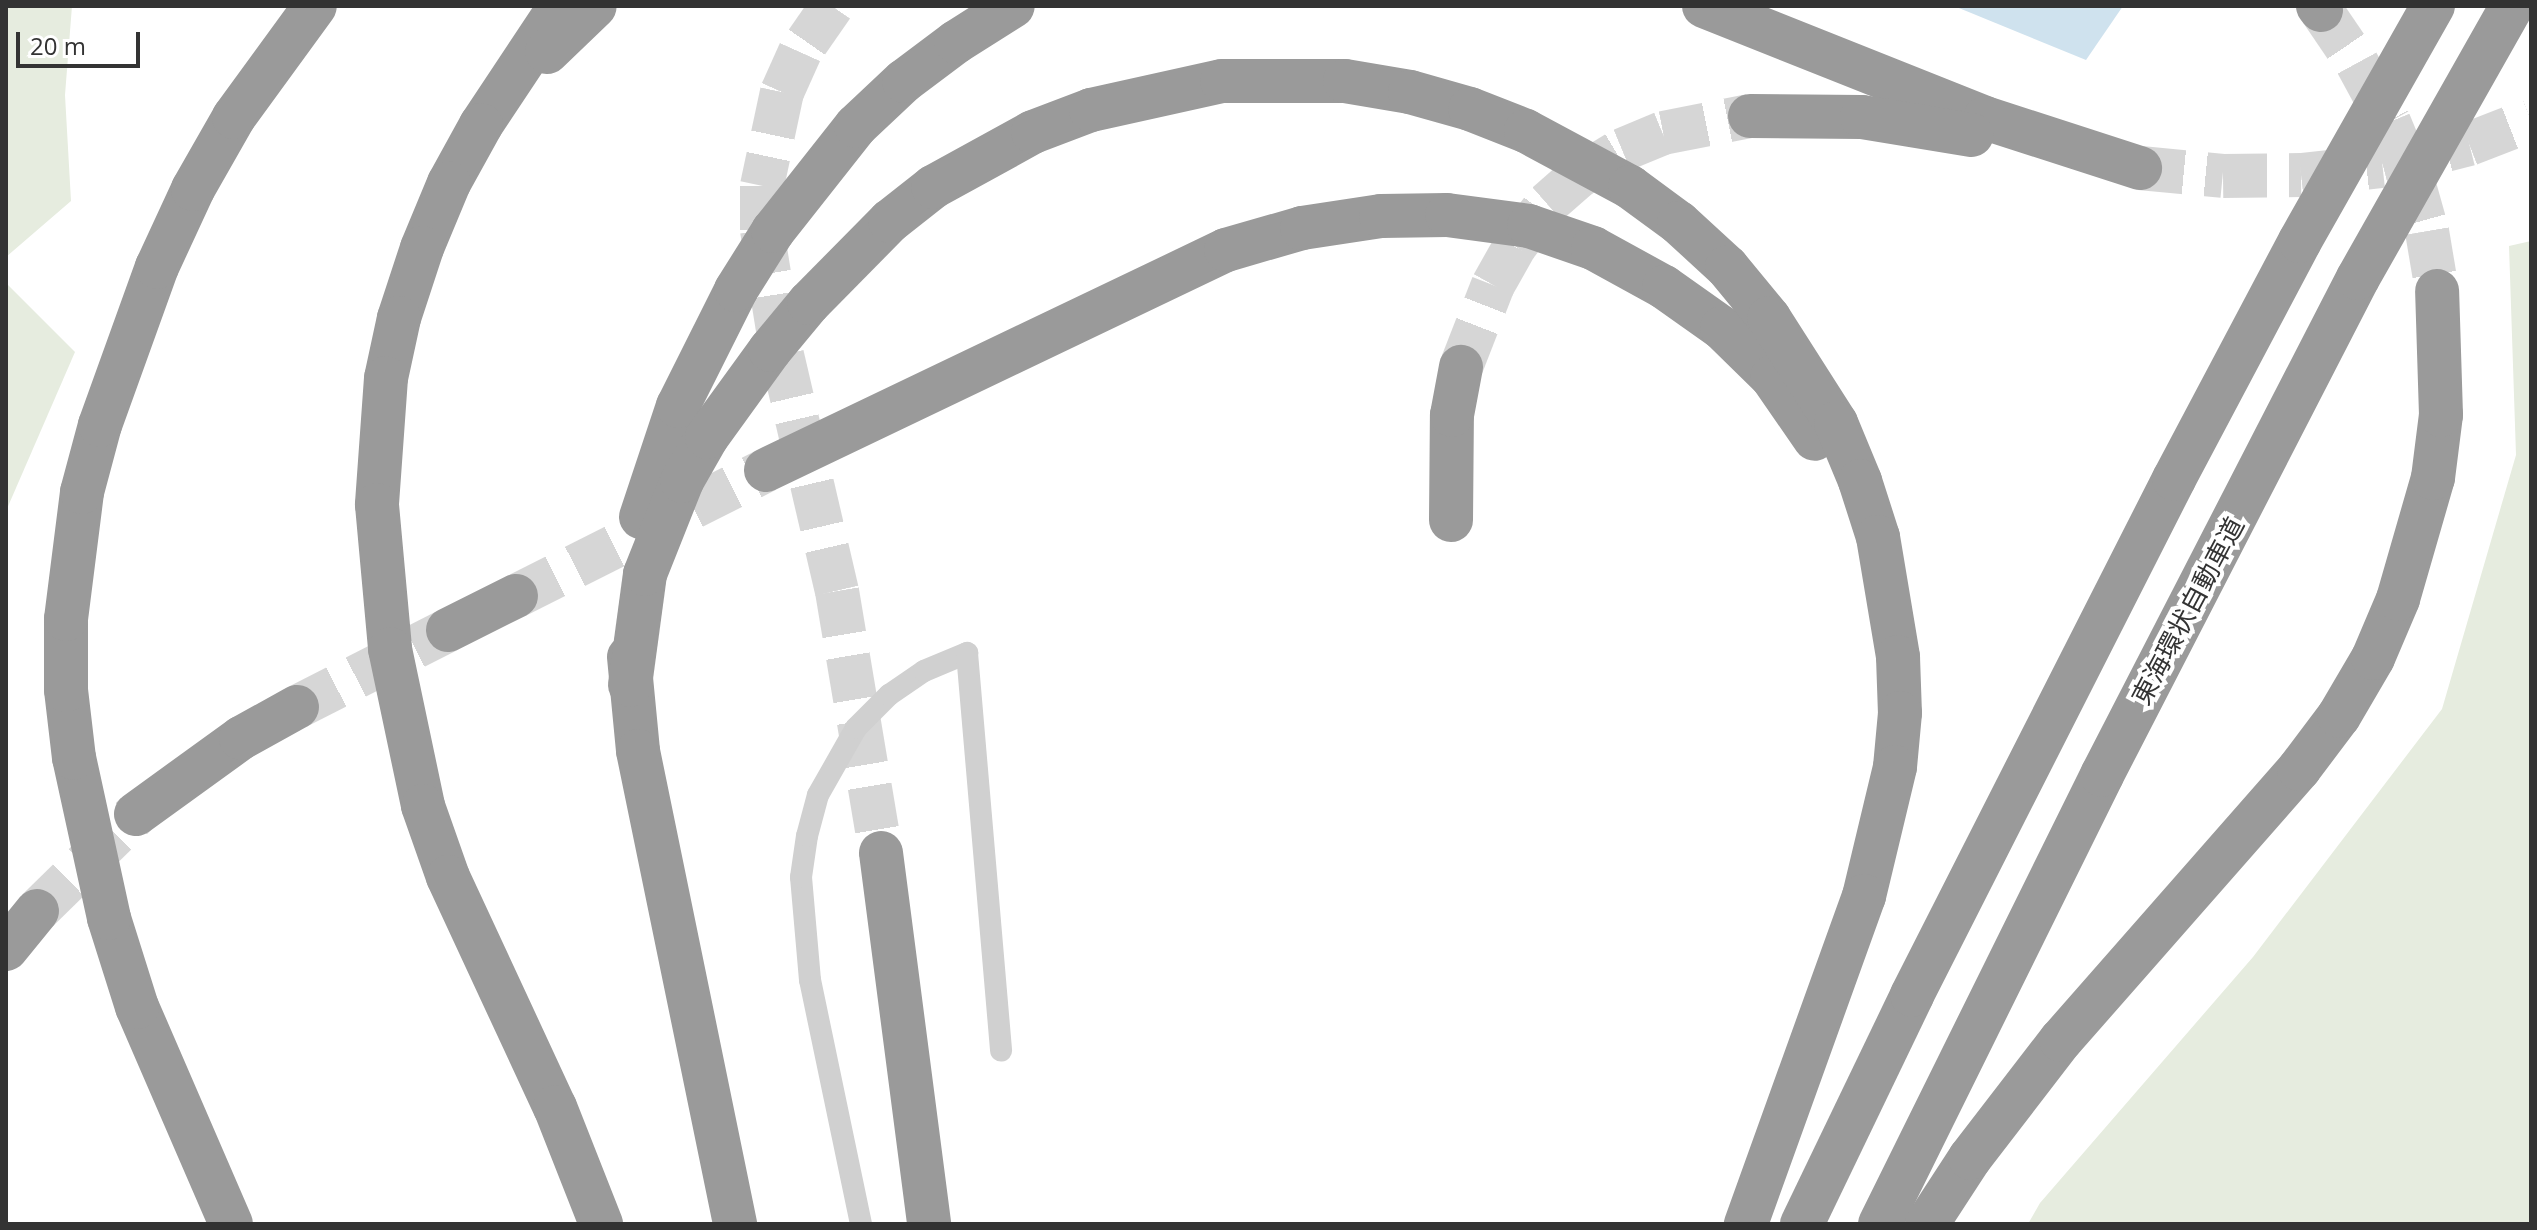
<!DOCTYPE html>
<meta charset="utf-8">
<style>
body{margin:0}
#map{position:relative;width:2537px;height:1230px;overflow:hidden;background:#fff;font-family:"Open Sans","Noto Sans JP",sans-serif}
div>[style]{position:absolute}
.green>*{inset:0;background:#e6ecdf}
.water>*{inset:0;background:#cfe2ee}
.motorway-tunnel>*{height:44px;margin-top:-22px;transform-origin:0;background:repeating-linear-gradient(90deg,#d6d6d6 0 44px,transparent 0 66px)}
.service>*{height:22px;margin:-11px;padding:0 11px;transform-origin:11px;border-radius:11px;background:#d0d0d0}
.motorway>*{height:44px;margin:-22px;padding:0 22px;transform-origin:22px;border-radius:22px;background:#9a9a9a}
span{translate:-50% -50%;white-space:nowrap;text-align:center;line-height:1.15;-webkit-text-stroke:8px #fff;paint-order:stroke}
.street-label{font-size:26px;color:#333}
.frame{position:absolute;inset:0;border:8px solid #333;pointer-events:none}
.scale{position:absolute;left:16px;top:32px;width:124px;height:36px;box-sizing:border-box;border:4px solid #333;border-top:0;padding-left:10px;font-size:24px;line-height:28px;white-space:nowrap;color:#333;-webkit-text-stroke:6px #fff;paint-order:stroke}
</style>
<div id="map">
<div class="green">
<i style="clip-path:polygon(6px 6px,72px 6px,65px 95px,71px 201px,6px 257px)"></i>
<i style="clip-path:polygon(2531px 241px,2531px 1224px,2028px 1224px,2040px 1203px,2253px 957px,2442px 709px,2516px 455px,2509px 246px)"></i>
<i style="clip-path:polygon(6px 283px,75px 352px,6px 511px)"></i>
</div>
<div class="water">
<i style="clip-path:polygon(1954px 6px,2123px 6px,2086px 60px)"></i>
</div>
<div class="motorway-tunnel">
<i style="left:832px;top:6px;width:56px;rotate:124.8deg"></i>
<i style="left:800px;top:52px;width:44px;rotate:114.2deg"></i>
<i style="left:782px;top:92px;width:96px;rotate:102deg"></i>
<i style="left:762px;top:186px;width:44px;rotate:90deg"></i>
<i style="left:762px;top:230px;width:127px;rotate:80.9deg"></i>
<i style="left:782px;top:355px;width:242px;rotate:76.9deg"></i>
<i style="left:837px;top:591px;width:266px;rotate:80.5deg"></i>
<i style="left:2321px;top:10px;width:64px;rotate:55.8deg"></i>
<i style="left:2357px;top:63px;width:67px;rotate:61.5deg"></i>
<i style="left:2389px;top:122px;width:61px;rotate:67.7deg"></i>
<i style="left:2412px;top:178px;width:55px;rotate:74.2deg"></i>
<i style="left:2427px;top:231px;width:61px;rotate:80.5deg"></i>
<i style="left:2140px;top:168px;width:83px;rotate:5.5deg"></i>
<i style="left:2223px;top:176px;width:78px;rotate:-0.7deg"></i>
<i style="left:2301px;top:175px;width:82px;rotate:-6.3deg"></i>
<i style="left:2383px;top:166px;width:89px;rotate:-14.3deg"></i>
<i style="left:2469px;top:144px;width:66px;rotate:-21.2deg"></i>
<i style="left:1461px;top:367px;width:88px;rotate:-68.7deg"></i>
<i style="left:1493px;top:285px;width:45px;rotate:-60.6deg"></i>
<i style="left:1515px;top:246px;width:53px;rotate:-52.7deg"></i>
<i style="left:1547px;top:204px;width:43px;rotate:-41.2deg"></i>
<i style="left:1579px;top:176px;width:50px;rotate:-31.2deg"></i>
<i style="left:1622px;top:150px;width:44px;rotate:-22.5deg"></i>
<i style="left:1663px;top:133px;width:89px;rotate:-11.1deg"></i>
<i style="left:516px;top:596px;width:280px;rotate:-26.7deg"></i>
<i style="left:297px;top:707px;width:169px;rotate:-27deg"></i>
<i style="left:37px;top:911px;width:139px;rotate:-44.4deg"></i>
</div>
<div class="service">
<i style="left:861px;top:1224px;width:249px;rotate:-101.8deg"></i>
<i style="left:810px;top:980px;width:103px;rotate:-95deg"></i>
<i style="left:801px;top:877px;width:41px;rotate:-81.7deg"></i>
<i style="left:807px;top:836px;width:42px;rotate:-75deg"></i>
<i style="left:818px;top:795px;width:77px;rotate:-60.4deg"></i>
<i style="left:856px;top:728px;width:47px;rotate:-45deg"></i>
<i style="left:889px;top:695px;width:42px;rotate:-34.4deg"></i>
<i style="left:924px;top:671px;width:47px;rotate:-22.7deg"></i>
<i style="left:967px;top:653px;width:399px;rotate:85.1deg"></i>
</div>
<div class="motorway">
<i style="left:560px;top:6px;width:143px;rotate:123.6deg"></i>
<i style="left:481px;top:125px;width:66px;rotate:118.9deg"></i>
<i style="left:449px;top:183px;width:70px;rotate:112.6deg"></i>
<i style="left:422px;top:248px;width:74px;rotate:108.2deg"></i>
<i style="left:399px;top:318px;width:61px;rotate:102.2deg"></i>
<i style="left:386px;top:378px;width:127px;rotate:94.1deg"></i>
<i style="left:377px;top:505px;width:145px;rotate:84.8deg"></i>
<i style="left:390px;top:649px;width:160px;rotate:78.1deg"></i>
<i style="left:423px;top:806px;width:75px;rotate:70.6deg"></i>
<i style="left:448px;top:877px;width:254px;rotate:65.1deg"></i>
<i style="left:555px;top:1107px;width:126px;rotate:68.5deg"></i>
<i style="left:1704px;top:6px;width:302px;rotate:21.7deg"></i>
<i style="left:1985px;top:118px;width:163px;rotate:17.9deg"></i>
<i style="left:2318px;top:6px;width:5px;rotate:53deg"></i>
<i style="left:547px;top:52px;width:66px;rotate:-43.8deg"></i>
<i style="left:1750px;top:116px;width:112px;rotate:0.5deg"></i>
<i style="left:1862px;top:117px;width:111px;rotate:9.3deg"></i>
<i style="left:766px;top:470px;width:510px;rotate:-25.56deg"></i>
<i style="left:1226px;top:250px;width:79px;rotate:-16.1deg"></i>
<i style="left:1302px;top:228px;width:80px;rotate:-8.6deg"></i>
<i style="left:1381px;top:216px;width:66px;rotate:-0.9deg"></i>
<i style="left:1447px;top:215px;width:83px;rotate:7.6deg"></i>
<i style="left:1529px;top:226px;width:68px;rotate:19deg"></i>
<i style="left:1593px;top:248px;width:81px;rotate:28.8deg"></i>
<i style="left:1664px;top:287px;width:71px;rotate:35.3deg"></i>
<i style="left:1722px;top:328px;width:70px;rotate:44.4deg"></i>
<i style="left:1772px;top:377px;width:75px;rotate:55.3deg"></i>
<i style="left:641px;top:517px;width:117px;rotate:-71.6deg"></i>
<i style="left:678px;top:406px;width:130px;rotate:-63.4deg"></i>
<i style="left:736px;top:290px;width:70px;rotate:-57.9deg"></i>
<i style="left:773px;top:231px;width:134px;rotate:-51.7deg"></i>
<i style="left:856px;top:126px;width:66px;rotate:-43.2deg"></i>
<i style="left:904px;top:81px;width:65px;rotate:-36.9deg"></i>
<i style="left:956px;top:42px;width:67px;rotate:-32.3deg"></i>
<i style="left:1451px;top:520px;width:105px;rotate:-89.5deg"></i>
<i style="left:1452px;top:415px;width:49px;rotate:-79.4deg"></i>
<i style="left:448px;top:630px;width:76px;rotate:-26.6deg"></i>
<i style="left:629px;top:657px;width:94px;rotate:84.5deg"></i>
<i style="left:638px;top:751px;width:483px;rotate:78.4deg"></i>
<i style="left:630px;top:685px;width:112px;rotate:-82.3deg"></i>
<i style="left:645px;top:574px;width:100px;rotate:-68.3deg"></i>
<i style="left:682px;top:481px;width:51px;rotate:-60.4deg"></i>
<i style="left:707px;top:437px;width:107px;rotate:-54.1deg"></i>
<i style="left:770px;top:350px;width:61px;rotate:-50.3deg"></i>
<i style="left:809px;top:303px;width:115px;rotate:-45.4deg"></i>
<i style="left:890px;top:221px;width:55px;rotate:-38.3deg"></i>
<i style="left:933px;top:187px;width:114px;rotate:-28.8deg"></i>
<i style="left:1033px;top:132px;width:62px;rotate:-20.8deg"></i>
<i style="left:1091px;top:110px;width:134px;rotate:-12.5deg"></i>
<i style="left:1222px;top:81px;width:123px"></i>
<i style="left:1345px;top:81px;width:66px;rotate:9.6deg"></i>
<i style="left:1410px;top:92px;width:62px;rotate:15.8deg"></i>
<i style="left:1470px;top:109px;width:60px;rotate:21.4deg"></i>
<i style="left:1526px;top:131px;width:118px;rotate:28.3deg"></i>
<i style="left:1630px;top:187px;width:61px;rotate:36.3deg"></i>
<i style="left:1679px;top:223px;width:65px;rotate:42.5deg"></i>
<i style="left:1727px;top:267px;width:66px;rotate:50.5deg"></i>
<i style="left:1769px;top:318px;width:125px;rotate:57.5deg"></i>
<i style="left:1836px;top:423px;width:63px;rotate:67.5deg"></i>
<i style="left:1860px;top:481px;width:59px;rotate:72.2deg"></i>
<i style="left:1878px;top:537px;width:122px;rotate:80.5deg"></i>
<i style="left:1898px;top:657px;width:56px;rotate:88deg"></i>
<i style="left:1900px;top:713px;width:54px;rotate:95.3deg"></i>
<i style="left:1895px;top:767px;width:133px;rotate:103.5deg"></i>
<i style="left:1864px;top:896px;width:349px;rotate:109.8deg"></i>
<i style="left:136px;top:814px;width:130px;rotate:-35.9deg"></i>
<i style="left:241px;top:738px;width:64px;rotate:-29deg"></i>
<i style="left:881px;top:853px;width:374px;rotate:82.6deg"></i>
<i style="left:6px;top:949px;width:49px;rotate:-50.8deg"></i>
<i style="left:231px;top:1224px;width:236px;rotate:-113.4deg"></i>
<i style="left:137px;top:1007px;width:93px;rotate:-107.5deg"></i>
<i style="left:109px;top:918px;width:164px;rotate:-102.3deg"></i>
<i style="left:74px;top:758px;width:68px;rotate:-96.7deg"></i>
<i style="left:66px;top:690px;width:71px;rotate:-90deg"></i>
<i style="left:66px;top:619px;width:128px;rotate:-82.8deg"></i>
<i style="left:82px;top:492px;width:69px;rotate:-75deg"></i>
<i style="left:100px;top:425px;width:168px;rotate:-70.2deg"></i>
<i style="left:157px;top:267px;width:86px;rotate:-65.2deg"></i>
<i style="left:193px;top:189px;width:83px;rotate:-60.3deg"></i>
<i style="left:234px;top:117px;width:137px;rotate:-53.9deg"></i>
<i style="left:1802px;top:1224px;width:254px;rotate:-64.3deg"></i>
<i style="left:1912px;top:995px;width:579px;rotate:-63.08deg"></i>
<i style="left:2174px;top:479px;width:269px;rotate:-62.1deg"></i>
<i style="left:2300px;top:241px;width:270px;rotate:-60.5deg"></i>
<i style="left:1880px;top:1224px;width:501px;rotate:-63.69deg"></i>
<i style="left:2102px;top:775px;width:559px;rotate:-62.75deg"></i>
<i style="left:2358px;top:278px;width:313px;rotate:-60.5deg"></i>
<i style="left:1927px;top:1224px;width:79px;rotate:-56.9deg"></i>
<i style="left:1970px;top:1158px;width:149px;rotate:-52.4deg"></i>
<i style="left:2061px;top:1040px;width:361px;rotate:-48.7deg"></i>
<i style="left:2299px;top:769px;width:66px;rotate:-53deg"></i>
<i style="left:2339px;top:716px;width:67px;rotate:-59.6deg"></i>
<i style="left:2373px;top:658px;width:64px;rotate:-67deg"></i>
<i style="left:2398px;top:599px;width:126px;rotate:-73.9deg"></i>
<i style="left:2433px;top:478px;width:64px;rotate:-82.8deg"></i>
<i style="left:2441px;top:415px;width:124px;rotate:-91.8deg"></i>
</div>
<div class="street-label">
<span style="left:2188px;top:611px;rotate:-62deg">東海環状自動車道</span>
</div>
<div class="frame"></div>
<div class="scale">20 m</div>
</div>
